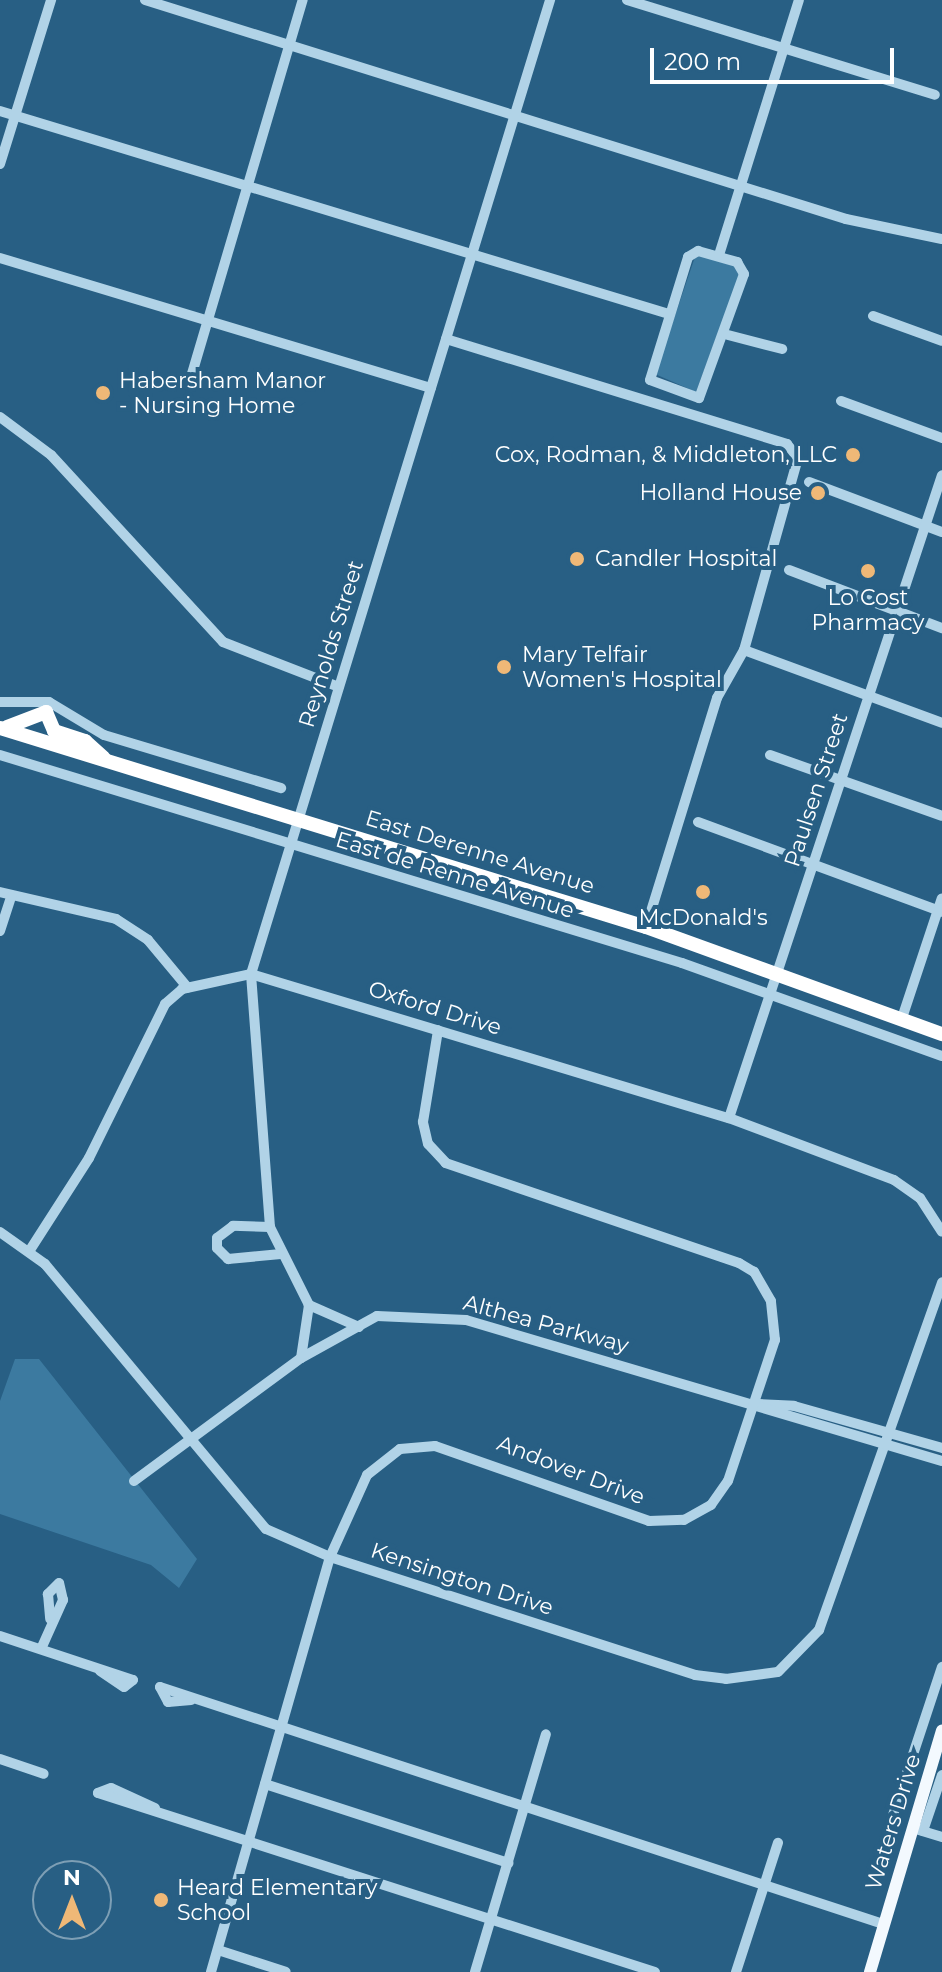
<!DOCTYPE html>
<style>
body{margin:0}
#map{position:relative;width:942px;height:1972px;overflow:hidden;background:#285f84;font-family:Montserrat,sans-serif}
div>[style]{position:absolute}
.green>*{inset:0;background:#3c7aa0}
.minor>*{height:10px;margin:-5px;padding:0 5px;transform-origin:5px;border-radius:5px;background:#b1d3e7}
.major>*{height:12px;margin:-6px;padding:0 6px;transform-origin:6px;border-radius:6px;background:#f3f9fe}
.highway>*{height:14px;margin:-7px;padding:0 7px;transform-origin:7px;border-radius:7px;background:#fff}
.dots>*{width:22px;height:22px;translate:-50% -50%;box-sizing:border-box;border:4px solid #285f84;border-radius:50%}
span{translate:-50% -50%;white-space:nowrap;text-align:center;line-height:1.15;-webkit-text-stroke:8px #285f84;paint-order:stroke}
.poi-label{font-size:22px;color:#fff}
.left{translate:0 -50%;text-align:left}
.right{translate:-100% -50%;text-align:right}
.street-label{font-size:22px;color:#fff}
.north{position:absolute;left:32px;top:1860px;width:80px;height:80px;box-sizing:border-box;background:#285f84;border:2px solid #7e9fb5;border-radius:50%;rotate:0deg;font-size:22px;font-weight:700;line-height:32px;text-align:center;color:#fff}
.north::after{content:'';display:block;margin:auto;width:28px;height:36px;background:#efb877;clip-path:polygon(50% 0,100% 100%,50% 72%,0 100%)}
.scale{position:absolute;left:650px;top:48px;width:244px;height:36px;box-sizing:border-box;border:4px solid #fff;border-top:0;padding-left:10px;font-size:24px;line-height:28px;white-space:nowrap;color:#fff;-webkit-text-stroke:6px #285f84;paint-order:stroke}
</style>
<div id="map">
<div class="green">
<i style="clip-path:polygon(696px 254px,737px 267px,739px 276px,696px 392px,655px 374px)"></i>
<i style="clip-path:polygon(15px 1359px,39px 1359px,197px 1559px,179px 1588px,151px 1565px,0 1514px,0 1401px)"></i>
</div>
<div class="minor">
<i style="left:145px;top:0;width:734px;rotate:17.35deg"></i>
<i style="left:846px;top:219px;width:98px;rotate:11.8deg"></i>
<i style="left:627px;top:0;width:322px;rotate:17.1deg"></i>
<i style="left:0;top:111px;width:699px;rotate:16.88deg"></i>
<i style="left:0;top:164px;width:172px;rotate:-72.7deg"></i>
<i style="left:698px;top:251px;width:41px;rotate:15.8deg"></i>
<i style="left:737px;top:262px;width:14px;rotate:60deg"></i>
<i style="left:744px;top:274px;width:132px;rotate:109.9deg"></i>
<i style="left:699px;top:398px;width:52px;rotate:-159.8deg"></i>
<i style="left:650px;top:380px;width:129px;rotate:-72.8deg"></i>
<i style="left:688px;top:257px;width:12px;rotate:-31deg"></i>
<i style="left:719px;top:255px;width:267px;rotate:-72.6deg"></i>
<i style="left:0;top:258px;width:450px;rotate:16.8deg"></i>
<i style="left:873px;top:316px;width:73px;rotate:19.9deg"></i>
<i style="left:728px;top:335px;width:56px;rotate:14.5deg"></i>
<i style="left:446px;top:339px;width:357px;rotate:17.1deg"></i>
<i style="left:787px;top:444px;width:18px;rotate:52deg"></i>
<i style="left:798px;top:458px;width:199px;rotate:105.7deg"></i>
<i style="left:744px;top:650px;width:55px;rotate:119.4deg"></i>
<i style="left:717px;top:698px;width:240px;rotate:107.2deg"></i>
<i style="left:191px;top:377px;width:393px;rotate:-73.5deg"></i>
<i style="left:841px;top:401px;width:108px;rotate:20.1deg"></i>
<i style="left:0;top:417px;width:64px;rotate:36.7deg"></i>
<i style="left:51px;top:455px;width:254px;rotate:47.4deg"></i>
<i style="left:223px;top:642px;width:124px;rotate:21.2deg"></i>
<i style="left:809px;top:482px;width:142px;rotate:20.6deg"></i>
<i style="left:789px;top:570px;width:164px;rotate:20.8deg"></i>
<i style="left:744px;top:650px;width:211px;rotate:20.2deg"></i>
<i style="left:0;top:702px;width:49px"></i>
<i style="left:49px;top:702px;width:64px;rotate:31deg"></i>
<i style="left:104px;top:735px;width:185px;rotate:16.7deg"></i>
<i style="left:0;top:755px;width:713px;rotate:16.96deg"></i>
<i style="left:682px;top:963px;width:276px;rotate:19.7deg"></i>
<i style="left:770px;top:755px;width:182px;rotate:19.5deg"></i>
<i style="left:698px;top:822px;width:260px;rotate:20.2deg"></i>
<i style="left:0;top:892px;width:119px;rotate:13.1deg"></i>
<i style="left:116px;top:919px;width:38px;rotate:33deg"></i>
<i style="left:148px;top:940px;width:62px;rotate:50.2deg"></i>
<i style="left:0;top:931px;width:36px;rotate:-72deg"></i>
<i style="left:902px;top:1018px;width:126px;rotate:-71.6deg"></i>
<i style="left:729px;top:1118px;width:677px;rotate:-71.67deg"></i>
<i style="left:270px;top:1227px;width:37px;rotate:-178deg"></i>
<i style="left:233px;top:1226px;width:20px;rotate:143deg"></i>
<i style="left:217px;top:1238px;width:10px;rotate:90deg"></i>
<i style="left:217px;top:1248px;width:16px;rotate:45deg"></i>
<i style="left:228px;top:1259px;width:53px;rotate:-5.4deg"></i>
<i style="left:0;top:1232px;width:55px;rotate:35.4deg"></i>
<i style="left:45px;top:1264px;width:345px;rotate:50.2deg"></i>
<i style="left:266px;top:1529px;width:70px;rotate:23.6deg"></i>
<i style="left:330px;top:1557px;width:384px;rotate:17.9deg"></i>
<i style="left:695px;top:1675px;width:31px;rotate:7deg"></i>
<i style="left:726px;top:1679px;width:52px;rotate:-7.7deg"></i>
<i style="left:778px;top:1672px;width:59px;rotate:-45.7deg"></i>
<i style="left:819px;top:1630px;width:369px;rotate:-70.5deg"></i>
<i style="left:30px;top:1250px;width:109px;rotate:-57.3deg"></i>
<i style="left:89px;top:1158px;width:172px;rotate:-63.7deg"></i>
<i style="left:165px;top:1004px;width:23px;rotate:-41deg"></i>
<i style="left:182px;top:989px;width:71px;rotate:-12.3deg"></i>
<i style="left:251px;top:974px;width:499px;rotate:16.8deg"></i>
<i style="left:729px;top:1118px;width:176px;rotate:20.6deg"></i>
<i style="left:894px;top:1180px;width:32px;rotate:35deg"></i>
<i style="left:920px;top:1198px;width:40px;rotate:57.1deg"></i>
<i style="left:359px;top:1327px;width:55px;rotate:-156.3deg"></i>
<i style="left:309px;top:1305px;width:87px;rotate:-116.6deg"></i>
<i style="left:270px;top:1227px;width:254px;rotate:-94.3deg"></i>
<i style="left:251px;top:974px;width:1019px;rotate:-72.93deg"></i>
<i style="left:301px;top:1358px;width:54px;rotate:-81.4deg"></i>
<i style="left:759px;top:1404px;width:35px;rotate:3deg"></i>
<i style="left:794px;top:1406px;width:154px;rotate:15.8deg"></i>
<i style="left:134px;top:1481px;width:207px;rotate:-36.4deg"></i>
<i style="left:301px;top:1358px;width:87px;rotate:-28.9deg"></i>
<i style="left:377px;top:1316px;width:89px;rotate:2.6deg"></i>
<i style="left:466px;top:1320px;width:496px;rotate:16.5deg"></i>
<i style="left:0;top:1636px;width:140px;rotate:18.3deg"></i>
<i style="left:133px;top:1680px;width:11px;rotate:142deg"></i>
<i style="left:124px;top:1687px;width:29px;rotate:-146deg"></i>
<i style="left:41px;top:1649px;width:54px;rotate:-65.8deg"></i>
<i style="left:63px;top:1600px;width:17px;rotate:-103deg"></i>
<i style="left:59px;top:1583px;width:16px;rotate:135deg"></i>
<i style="left:48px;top:1594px;width:25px;rotate:85deg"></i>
<i style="left:191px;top:1700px;width:23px;rotate:175deg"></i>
<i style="left:168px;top:1702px;width:17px;rotate:-118deg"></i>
<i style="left:160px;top:1687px;width:761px;rotate:18.15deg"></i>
<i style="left:0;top:1759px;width:46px;rotate:18.8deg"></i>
<i style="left:265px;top:1784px;width:256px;rotate:18deg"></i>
<i style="left:155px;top:1808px;width:48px;rotate:-155.6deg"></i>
<i style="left:111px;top:1788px;width:14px;rotate:159deg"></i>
<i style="left:98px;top:1793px;width:585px;rotate:17.82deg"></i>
<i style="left:893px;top:1815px;width:156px;rotate:-71.7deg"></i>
<i style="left:919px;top:1830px;width:24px;rotate:17deg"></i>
<i style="left:923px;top:1831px;width:59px;rotate:-71.3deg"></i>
<i style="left:218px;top:1950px;width:71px;rotate:17.9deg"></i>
<i style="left:211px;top:1972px;width:432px;rotate:-74deg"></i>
<i style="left:330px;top:1557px;width:90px;rotate:-65.7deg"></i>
<i style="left:367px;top:1475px;width:42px;rotate:-38.2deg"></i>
<i style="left:400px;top:1449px;width:35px;rotate:-5deg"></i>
<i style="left:435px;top:1446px;width:227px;rotate:19.3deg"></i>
<i style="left:649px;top:1521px;width:35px;rotate:-2deg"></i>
<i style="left:684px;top:1520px;width:31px;rotate:-29deg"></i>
<i style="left:711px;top:1505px;width:29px;rotate:-55deg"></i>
<i style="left:728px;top:1481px;width:149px;rotate:-71.6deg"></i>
<i style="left:775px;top:1340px;width:39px;rotate:-96deg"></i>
<i style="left:771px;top:1301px;width:34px;rotate:-120deg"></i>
<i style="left:754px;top:1272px;width:17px;rotate:-149deg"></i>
<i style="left:739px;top:1263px;width:310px;rotate:-161.2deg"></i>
<i style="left:446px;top:1163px;width:26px;rotate:-133deg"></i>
<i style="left:428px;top:1144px;width:23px;rotate:-103deg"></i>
<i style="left:423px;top:1122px;width:93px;rotate:-80.7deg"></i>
<i style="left:475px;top:1972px;width:248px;rotate:-73.4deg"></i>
<i style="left:736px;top:1972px;width:136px;rotate:-72deg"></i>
</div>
<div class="major">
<i style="left:870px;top:1972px;width:252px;rotate:-73.4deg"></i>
</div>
<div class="highway">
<i style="left:46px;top:712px;width:21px;rotate:67deg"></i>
<i style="left:54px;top:731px;width:33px;rotate:18deg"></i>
<i style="left:85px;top:741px;width:25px;rotate:42deg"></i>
<i style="left:7px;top:727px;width:42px;rotate:-21deg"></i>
<i style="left:0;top:728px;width:676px;rotate:17.12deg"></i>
<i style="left:646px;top:927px;width:315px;rotate:19.9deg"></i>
</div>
<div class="dots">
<i style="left:103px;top:393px;background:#efb877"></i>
<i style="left:853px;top:455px;background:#efb877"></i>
<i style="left:818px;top:493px;background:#efb877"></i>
<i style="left:577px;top:559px;background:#efb877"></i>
<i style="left:868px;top:571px;background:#efb877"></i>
<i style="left:504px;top:667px;background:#efb877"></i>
<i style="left:703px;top:892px;background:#efb877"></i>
<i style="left:161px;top:1900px;background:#efb877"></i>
</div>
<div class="poi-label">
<span class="left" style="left:119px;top:393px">Habersham Manor<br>- Nursing Home</span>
<span class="right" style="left:837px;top:455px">Cox, Rodman, &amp; Middleton, LLC</span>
<span class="right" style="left:802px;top:493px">Holland House</span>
<span class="left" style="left:595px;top:559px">Candler Hospital</span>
<span style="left:868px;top:610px">Lo Cost<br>Pharmacy</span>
<span class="left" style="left:522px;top:667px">Mary Telfair<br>Women's Hospital</span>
<span style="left:703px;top:918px">McDonald's</span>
<span class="left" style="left:177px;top:1900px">Heard Elementary<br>School</span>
</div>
<div class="street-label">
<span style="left:331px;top:644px;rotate:-73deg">Reynolds Street</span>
<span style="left:816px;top:790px;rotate:-72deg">Paulsen Street</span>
<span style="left:480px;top:852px;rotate:17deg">East Derenne Avenue</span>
<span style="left:455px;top:875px;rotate:17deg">East de Renne Avenue</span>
<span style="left:435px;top:1008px;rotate:17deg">Oxford Drive</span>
<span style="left:546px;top:1324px;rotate:15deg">Althea Parkway</span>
<span style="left:571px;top:1470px;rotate:21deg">Andover Drive</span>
<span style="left:462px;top:1579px;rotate:18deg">Kensington Drive</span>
<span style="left:893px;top:1822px;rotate:-73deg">Waters Drive</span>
</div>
<div class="north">N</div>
<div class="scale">200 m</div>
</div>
